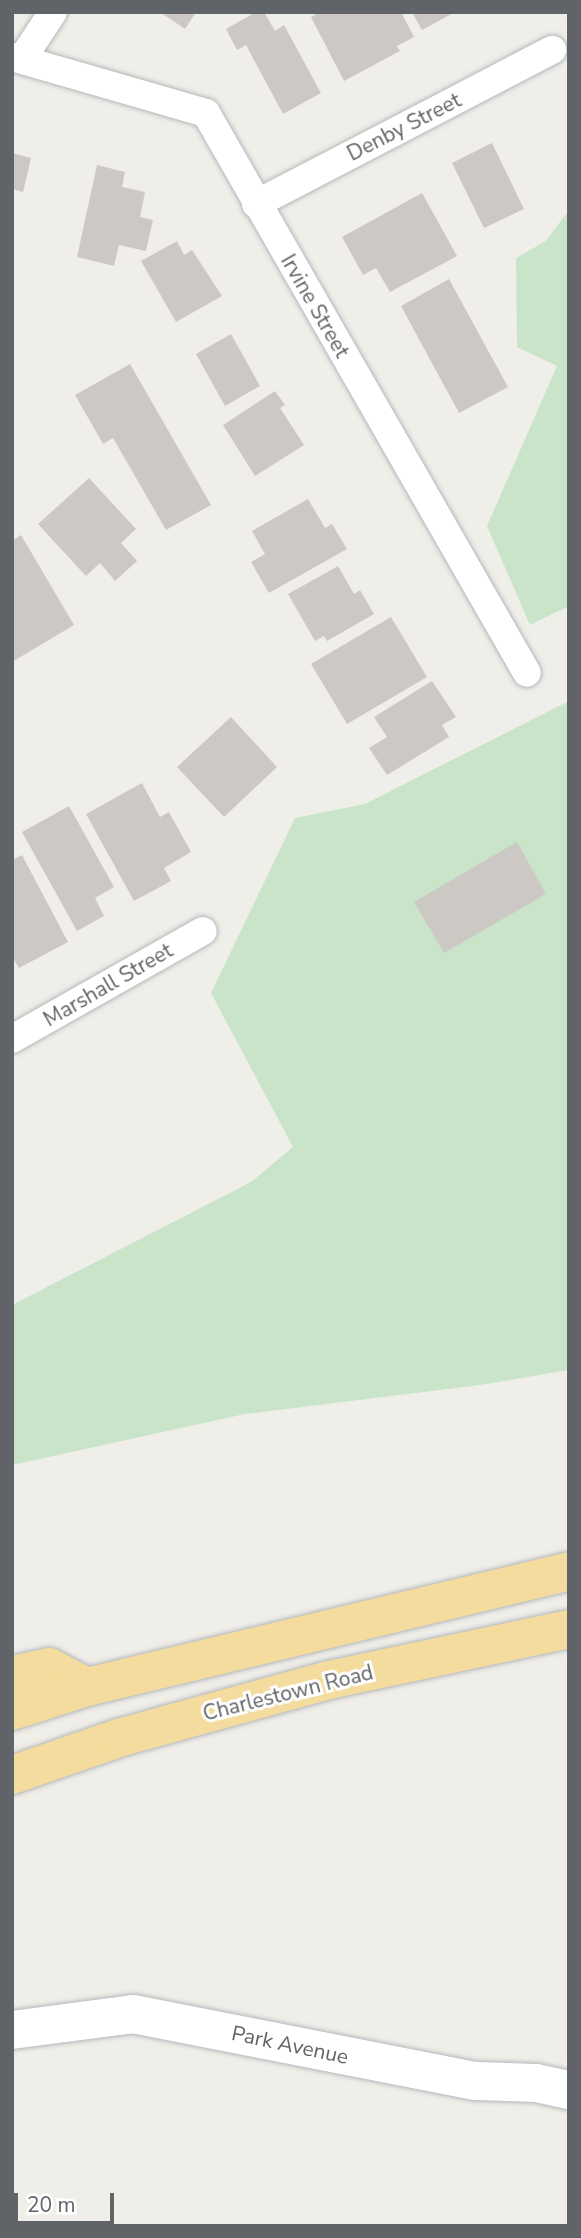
<!DOCTYPE html>
<style>
body{margin:0}
#map{position:relative;width:581px;height:2238px;overflow:hidden;background:#f0eee9;font-family:"Nunito Sans",sans-serif}
div>[style]{position:absolute}
.green>*{inset:0;background:#c9e4c8}
.building>*{inset:0;background:#ccc9c5}
.roads{filter:drop-shadow(0 0 2px #b5b8bb) drop-shadow(0 0 2px #b5b8bb)}
.street>*{height:28px;margin:-14px;padding:0 14px;transform-origin:14px;border-radius:14px;background:#fff}
.secondary>*{height:38px;margin:-19px;padding:0 19px;transform-origin:19px;border-radius:19px;background:#fff}
.highway>*{height:38px;margin:-19px;padding:0 19px;transform-origin:19px;border-radius:19px;background:#f3dc9d}
span{translate:-50% -50%;white-space:nowrap;text-align:center;line-height:1.15;-webkit-text-stroke:6px #fff;paint-order:stroke}
.street-label{font-size:21px;color:#606367}
.frame{position:absolute;inset:0;border:14px solid #606367;pointer-events:none}
.scale{position:absolute;left:14px;top:2193px;width:100px;height:32px;box-sizing:border-box;border:4px solid #606367;border-top:0;padding-left:9px;font-size:21px;line-height:24px;white-space:nowrap;color:#606367;-webkit-text-stroke:5px #fff;paint-order:stroke}
</style>
<div id="map">
<div class="green">
<i style="clip-path:polygon(569px 210px,569px 606px,530px 625px,487px 526px,557px 366px,517px 347px,516px 258px,546px 241px)"></i>
<i style="clip-path:polygon(569px 701px,569px 1370px,480px 1385px,245px 1414px,12px 1465px,12px 1305px,251px 1182px,293px 1147px,211px 993px,295px 818px,365px 804px)"></i>
</div>
<div class="building">
<i style="clip-path:polygon(160px 12px,196px 12px,185px 29px)"></i>
<i style="clip-path:polygon(256px 12px,264px 12px,275px 31px,284px 25px,321px 93px,283px 114px,246px 45px,237px 50px,226px 29px)"></i>
<i style="clip-path:polygon(320px 12px,401px 12px,414px 37px,397px 46px,400px 51px,344px 81px,311px 17px)"></i>
<i style="clip-path:polygon(412px 12px,455px 12px,422px 30px)"></i>
<i style="clip-path:polygon(492px 143px,524px 209px,484px 228px,452px 163px)"></i>
<i style="clip-path:polygon(12px 153px,31px 158px,23px 192px,12px 189px)"></i>
<i style="clip-path:polygon(97px 165px,125px 172px,122px 187px,145px 192px,140px 217px,153px 220px,146px 251px,119px 245px,114px 266px,77px 257px)"></i>
<i style="clip-path:polygon(422px 193px,457px 256px,390px 292px,376px 268px,363px 275px,342px 237px)"></i>
<i style="clip-path:polygon(177px 241px,184px 255px,192px 250px,222px 296px,176px 322px,141px 261px)"></i>
<i style="clip-path:polygon(449px 279px,508px 387px,459px 413px,401px 306px)"></i>
<i style="clip-path:polygon(231px 334px,260px 386px,225px 406px,196px 354px)"></i>
<i style="clip-path:polygon(130px 364px,211px 505px,166px 530px,113px 438px,103px 444px,75px 395px)"></i>
<i style="clip-path:polygon(275px 391px,285px 405px,280px 408px,304px 445px,255px 476px,223px 425px)"></i>
<i style="clip-path:polygon(89px 478px,136px 529px,121px 543px,137px 561px,115px 581px,100px 563px,86px 576px,38px 524px)"></i>
<i style="clip-path:polygon(308px 499px,325px 528px,332px 524px,347px 549px,269px 593px,251px 562px,265px 554px,252px 531px)"></i>
<i style="clip-path:polygon(21px 535px,74px 625px,12px 662px,12px 541px)"></i>
<i style="clip-path:polygon(338px 566px,354px 594px,360px 590px,374px 614px,327px 641px,324px 636px,315px 641px,288px 594px)"></i>
<i style="clip-path:polygon(391px 617px,427px 677px,347px 724px,311px 664px)"></i>
<i style="clip-path:polygon(432px 681px,456px 717px,442px 725px,449px 737px,387px 775px,369px 748px,387px 737px,374px 717px)"></i>
<i style="clip-path:polygon(231px 717px,277px 767px,224px 817px,177px 767px)"></i>
<i style="clip-path:polygon(142px 783px,160px 817px,169px 812px,191px 852px,164px 868px,171px 881px,134px 901px,86px 814px)"></i>
<i style="clip-path:polygon(69px 806px,114px 887px,95px 898px,104px 916px,77px 931px,22px 832px)"></i>
<i style="clip-path:polygon(517px 842px,546px 894px,444px 953px,414px 902px)"></i>
<i style="clip-path:polygon(22px 855px,68px 942px,19px 968px,12px 956px,12px 860px)"></i>
</div>
<div class="roads">
<div class="street">
<i style="left:12px;top:57px;width:202px;rotate:16.1deg"></i>
<i style="left:206px;top:113px;width:645px;rotate:60.18deg"></i>
<i style="left:22px;top:59px;width:56px;rotate:-56.6deg"></i>
<i style="left:256px;top:204px;width:334px;rotate:-27.5deg"></i>
<i style="left:12px;top:1039px;width:219px;rotate:-29.5deg"></i>
</div>
<div class="secondary">
<i style="left:12px;top:2030px;width:122px;rotate:-7.5deg"></i>
<i style="left:133px;top:2014px;width:349px;rotate:11.1deg"></i>
<i style="left:476px;top:2081px;width:60px;rotate:1.9deg"></i>
<i style="left:536px;top:2083px;width:34px;rotate:12deg"></i>
</div>
<div class="highway">
<i style="left:12px;top:1675px;width:38px;rotate:-12deg"></i>
<i style="left:49px;top:1667px;width:43px;rotate:27.8deg"></i>
<i style="left:12px;top:1711px;width:79px;rotate:-17.7deg"></i>
<i style="left:87px;top:1687px;width:496px;rotate:-13.5deg"></i>
<i style="left:12px;top:1775px;width:116px;rotate:-19.1deg"></i>
<i style="left:122px;top:1737px;width:215px;rotate:-15.4deg"></i>
<i style="left:329px;top:1680px;width:245px;rotate:-12deg"></i>
</div>
</div>
<div class="street-label">
<span style="left:404px;top:127px;rotate:-27deg">Denby Street</span>
<span style="left:315px;top:306px;rotate:60deg">Irvine Street</span>
<span style="left:108px;top:985px;rotate:-30deg">Marshall Street</span>
<span style="left:288px;top:1693px;rotate:-14deg">Charlestown Road</span>
<span style="left:290px;top:2045px;rotate:12deg">Park Avenue</span>
</div>
<div class="frame"></div>
<div class="scale">20 m</div>
</div>
